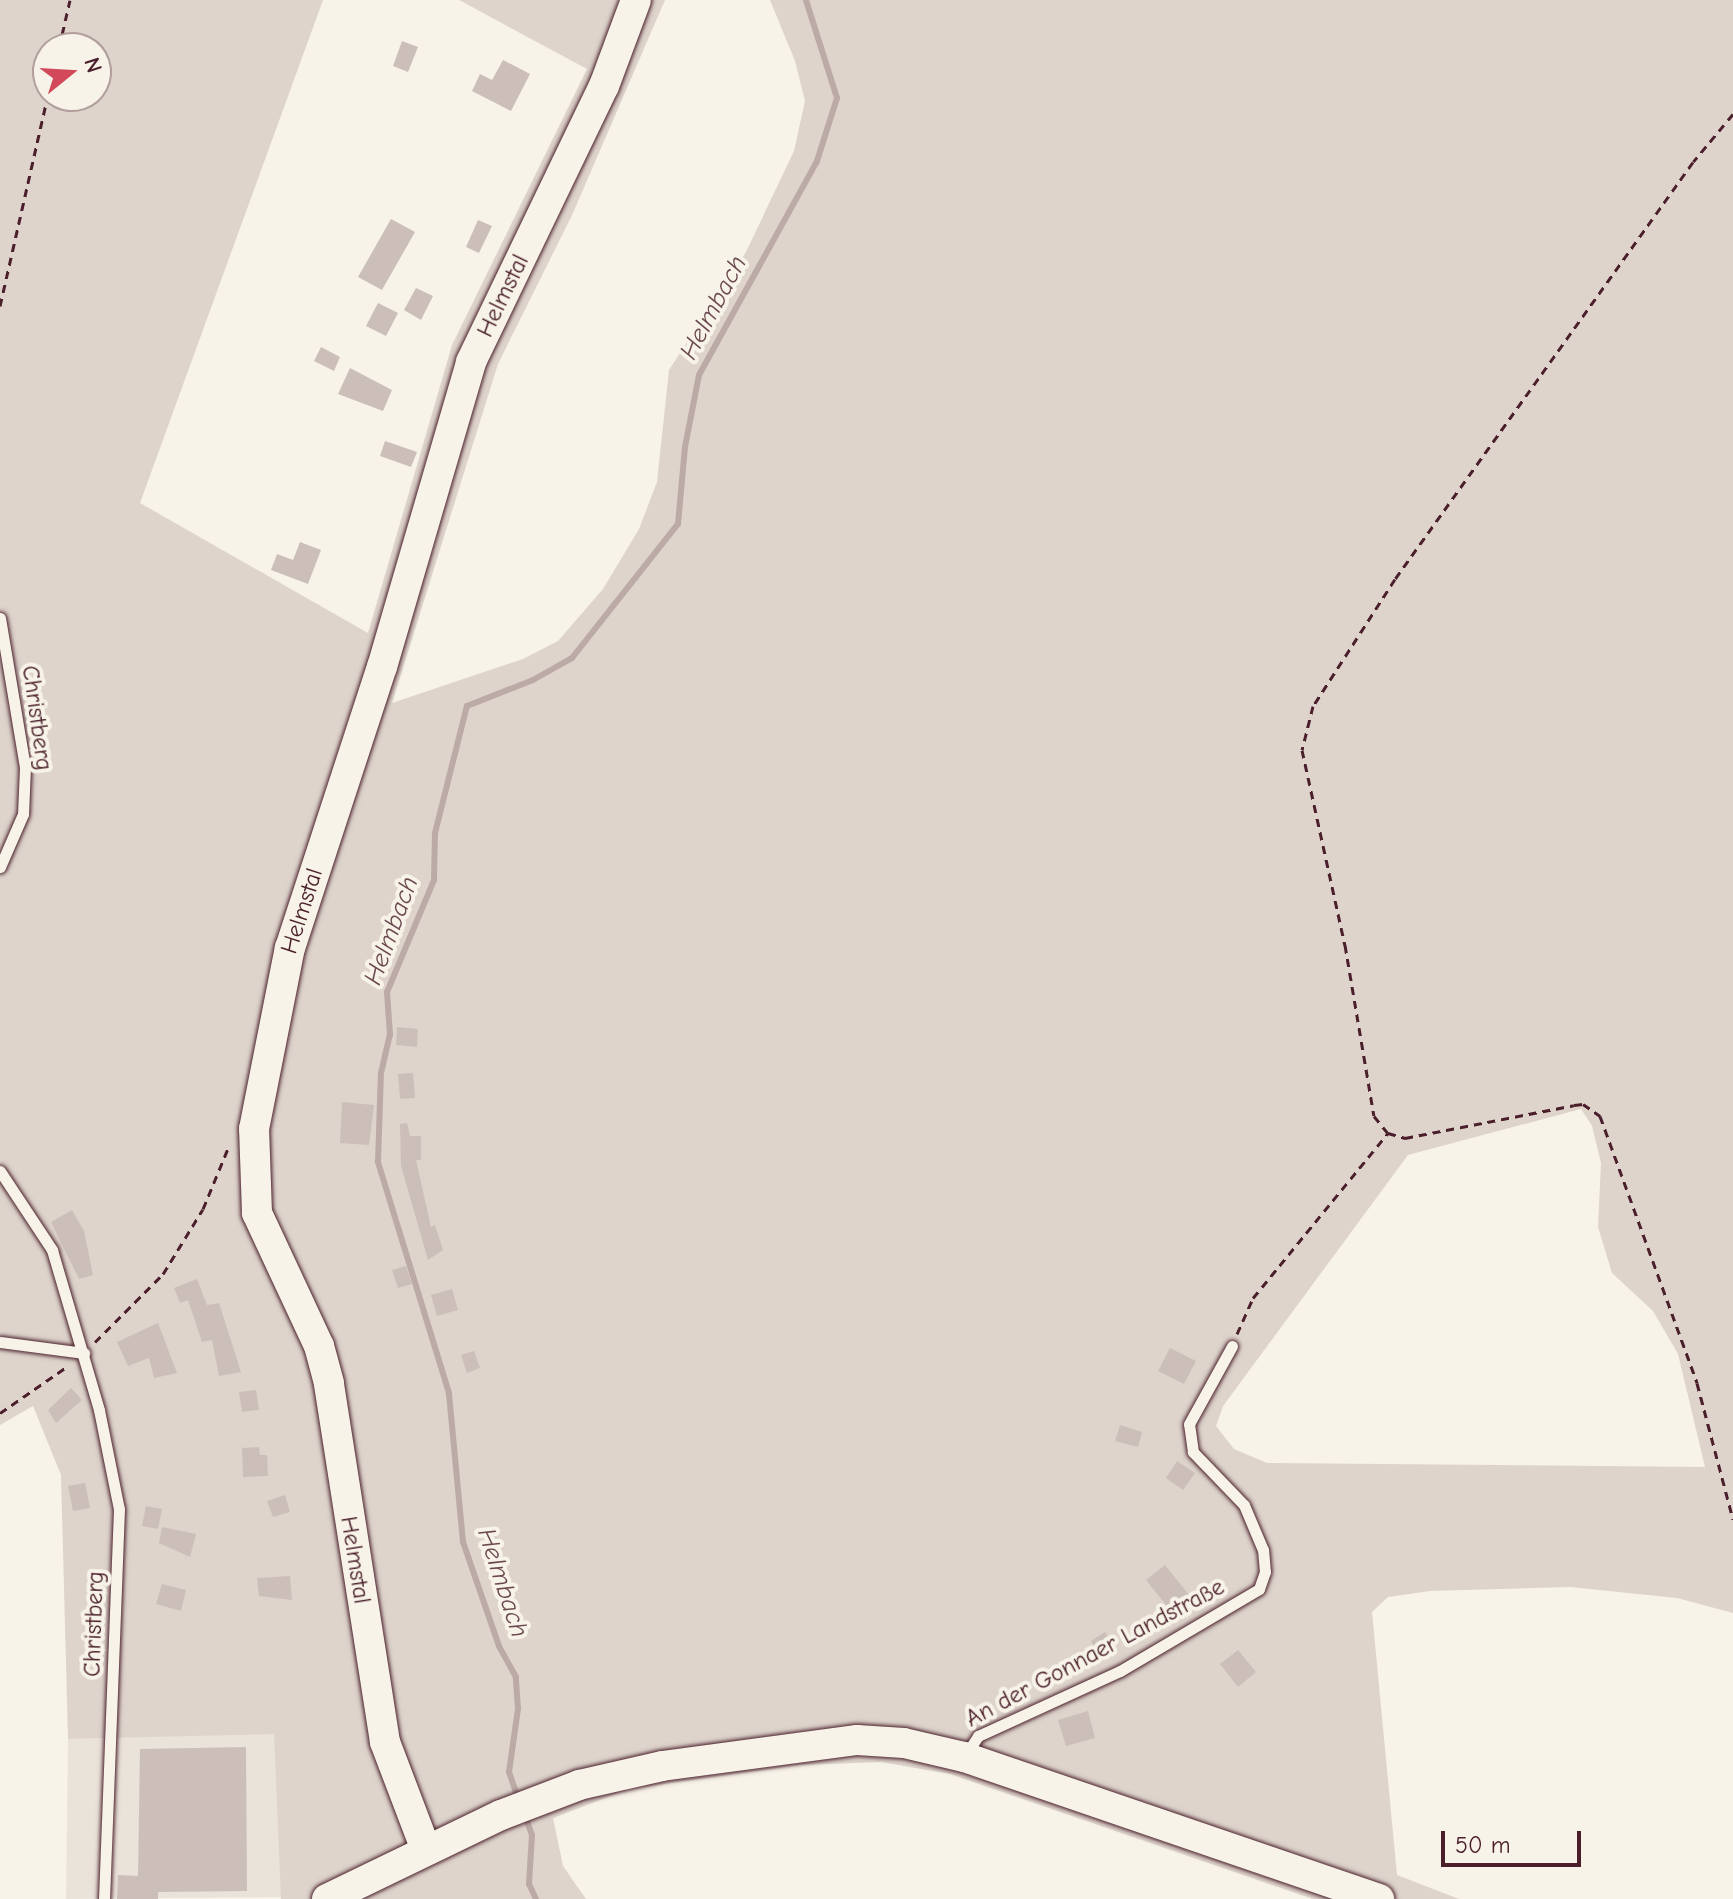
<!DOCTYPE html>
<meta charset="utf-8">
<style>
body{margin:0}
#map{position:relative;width:1733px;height:1899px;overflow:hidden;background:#f7f3e8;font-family:"Comic Neue",sans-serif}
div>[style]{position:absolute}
.built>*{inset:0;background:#eae3da}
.green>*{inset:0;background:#ded4cc}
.stream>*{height:6px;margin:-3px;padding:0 3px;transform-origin:3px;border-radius:3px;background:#bcaaa7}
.building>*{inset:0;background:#ccbfb9}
.path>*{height:3px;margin-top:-1.5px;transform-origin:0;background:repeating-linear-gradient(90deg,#4a1f2b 0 8px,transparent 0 14px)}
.roads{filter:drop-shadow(0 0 2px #4a1f2b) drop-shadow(0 0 2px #4a1f2b)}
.lane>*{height:11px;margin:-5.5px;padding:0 5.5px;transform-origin:5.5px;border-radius:5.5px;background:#f7f3e8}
.secondary>*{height:30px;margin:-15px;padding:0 15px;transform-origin:15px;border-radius:15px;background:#f7f3e8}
span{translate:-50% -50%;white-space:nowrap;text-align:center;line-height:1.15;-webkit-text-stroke:8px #f7f3e8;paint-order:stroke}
.street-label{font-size:24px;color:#4a1f2b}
.water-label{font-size:26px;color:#6c4950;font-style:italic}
.north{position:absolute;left:32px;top:32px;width:80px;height:80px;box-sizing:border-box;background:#f7f3e8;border:2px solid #b29e9c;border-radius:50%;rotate:72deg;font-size:22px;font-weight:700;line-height:32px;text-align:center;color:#4a1f2b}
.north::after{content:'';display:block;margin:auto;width:28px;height:36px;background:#d1495b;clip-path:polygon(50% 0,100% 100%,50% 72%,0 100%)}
.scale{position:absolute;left:1441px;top:1831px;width:140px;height:36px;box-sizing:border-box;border:4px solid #4a1f2b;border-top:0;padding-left:10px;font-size:24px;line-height:28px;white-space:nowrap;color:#4a1f2b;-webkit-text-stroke:6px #f7f3e8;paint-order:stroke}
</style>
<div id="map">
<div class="built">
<i style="clip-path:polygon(274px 1733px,284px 1897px,66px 1899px,68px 1739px)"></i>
</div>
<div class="green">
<i style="clip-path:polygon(evenodd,0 0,323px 0,140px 503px,368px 633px,452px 345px,587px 69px,459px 0,665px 0,573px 213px,498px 364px,392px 703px,523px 659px,558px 641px,603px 589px,639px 529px,657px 482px,669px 370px,746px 252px,794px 151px,805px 101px,795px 61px,770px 0,1733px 0,1733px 1613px,1677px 1598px,1570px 1587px,1430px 1591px,1388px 1597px,1372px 1612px,1397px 1875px,1459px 1899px,1313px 1899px,950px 1774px,881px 1762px,800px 1765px,629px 1789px,553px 1818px,563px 1866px,586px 1899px,281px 1899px,274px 1734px,68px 1739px,61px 1475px,33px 1406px,0 1425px,0 0,48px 48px,96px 48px,96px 96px,48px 96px,48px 48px,0 0,1581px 1109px,1592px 1126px,1601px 1163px,1598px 1227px,1612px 1273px,1653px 1311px,1678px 1354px,1705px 1467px,1267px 1463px,1234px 1449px,1216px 1426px,1223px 1406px,1408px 1155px,1581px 1109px)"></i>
</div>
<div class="stream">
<i style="left:519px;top:1801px;width:31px;rotate:-109deg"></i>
<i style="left:509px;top:1772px;width:64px;rotate:-81.9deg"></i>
<i style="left:518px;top:1709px;width:32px;rotate:-94deg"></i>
<i style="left:516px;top:1677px;width:35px;rotate:-119deg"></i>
<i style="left:499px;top:1646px;width:110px;rotate:-109.1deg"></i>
<i style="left:463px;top:1542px;width:150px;rotate:-95.4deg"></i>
<i style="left:449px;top:1393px;width:242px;rotate:-107.1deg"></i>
<i style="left:378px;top:1162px;width:89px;rotate:-88.1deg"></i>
<i style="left:381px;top:1073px;width:39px;rotate:-77deg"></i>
<i style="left:390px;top:1035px;width:43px;rotate:-94deg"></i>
<i style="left:387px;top:992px;width:121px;rotate:-67.2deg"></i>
<i style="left:434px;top:880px;width:47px;rotate:-88.8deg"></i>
<i style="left:435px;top:833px;width:131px;rotate:-75.9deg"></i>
<i style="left:467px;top:706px;width:71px;rotate:-21.5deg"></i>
<i style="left:533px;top:680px;width:45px;rotate:-29.4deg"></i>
<i style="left:572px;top:658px;width:171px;rotate:-51.7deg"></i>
<i style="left:678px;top:524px;width:77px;rotate:-84.8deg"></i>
<i style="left:685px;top:447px;width:73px;rotate:-79deg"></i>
<i style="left:699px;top:375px;width:244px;rotate:-61.1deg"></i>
<i style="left:817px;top:161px;width:66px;rotate:-72.4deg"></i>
<i style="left:837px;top:98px;width:103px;rotate:-107.6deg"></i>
<i style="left:525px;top:1815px;width:21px;rotate:71deg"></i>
<i style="left:532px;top:1835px;width:49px;rotate:93.5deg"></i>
<i style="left:529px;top:1884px;width:17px;rotate:65deg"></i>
</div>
<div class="building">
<i style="clip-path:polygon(402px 41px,418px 47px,408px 72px,393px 66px)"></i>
<i style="clip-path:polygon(503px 60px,530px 74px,511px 111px,472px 91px,480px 74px,492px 80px)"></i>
<i style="clip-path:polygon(391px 219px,415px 232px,382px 290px,358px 277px)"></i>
<i style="clip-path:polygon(478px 220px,492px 226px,479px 253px,466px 247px)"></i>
<i style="clip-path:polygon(416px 288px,433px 296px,421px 320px,404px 310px)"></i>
<i style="clip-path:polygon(378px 303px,398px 313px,386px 336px,366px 326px)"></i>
<i style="clip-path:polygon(321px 347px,340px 357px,334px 371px,314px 361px)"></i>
<i style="clip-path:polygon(350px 368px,392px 390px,383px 411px,338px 394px)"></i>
<i style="clip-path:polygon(385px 441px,417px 452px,411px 467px,380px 456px)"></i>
<i style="clip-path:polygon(300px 542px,321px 550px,308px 584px,271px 570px,277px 554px,293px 560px)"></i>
<i style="clip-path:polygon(397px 1027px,418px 1029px,417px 1047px,396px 1045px)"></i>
<i style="clip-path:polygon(413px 1073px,415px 1098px,400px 1099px,398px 1074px)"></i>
<i style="clip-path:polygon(342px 1102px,374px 1105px,369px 1145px,340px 1143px)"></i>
<i style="clip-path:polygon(407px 1123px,410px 1136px,421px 1136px,421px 1160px,416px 1160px,431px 1227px,435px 1225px,443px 1250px,428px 1260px,401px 1166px,400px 1124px)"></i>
<i style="clip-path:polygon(72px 1210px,84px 1231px,93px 1275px,79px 1279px,51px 1222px)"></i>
<i style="clip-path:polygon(406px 1266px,412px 1284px,398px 1288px,392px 1270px)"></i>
<i style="clip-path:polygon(197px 1279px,207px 1305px,219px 1303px,241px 1372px,219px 1376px,212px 1340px,202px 1342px,188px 1300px,180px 1303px,174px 1288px)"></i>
<i style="clip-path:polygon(452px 1289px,458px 1310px,437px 1316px,431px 1295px)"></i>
<i style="clip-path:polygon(158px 1323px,177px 1373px,154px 1378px,149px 1358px,128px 1366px,117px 1342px)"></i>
<i style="clip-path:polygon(1170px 1348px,1196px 1361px,1184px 1384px,1158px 1371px)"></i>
<i style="clip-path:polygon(474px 1351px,480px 1368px,467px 1373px,461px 1355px)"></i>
<i style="clip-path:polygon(71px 1388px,82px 1400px,56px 1423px,48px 1410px)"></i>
<i style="clip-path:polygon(256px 1390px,259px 1410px,242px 1412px,239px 1392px)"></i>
<i style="clip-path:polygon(1120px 1425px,1142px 1432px,1138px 1447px,1115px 1441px)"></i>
<i style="clip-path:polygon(259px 1447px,260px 1455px,267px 1455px,268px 1476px,243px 1477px,242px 1448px)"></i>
<i style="clip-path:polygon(1177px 1461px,1195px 1473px,1183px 1490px,1166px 1478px)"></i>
<i style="clip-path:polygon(85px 1483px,90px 1508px,73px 1511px,68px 1486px)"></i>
<i style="clip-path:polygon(285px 1495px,290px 1512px,273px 1517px,267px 1501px)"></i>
<i style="clip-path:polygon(146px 1506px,162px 1509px,158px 1529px,142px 1526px)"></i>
<i style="clip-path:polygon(162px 1527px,196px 1534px,190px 1557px,159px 1543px)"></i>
<i style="clip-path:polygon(1165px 1565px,1193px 1600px,1174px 1615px,1146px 1580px)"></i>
<i style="clip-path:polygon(290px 1576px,292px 1600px,259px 1596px,257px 1578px)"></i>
<i style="clip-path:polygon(162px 1584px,186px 1590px,181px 1611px,156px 1604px)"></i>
<i style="clip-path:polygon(1105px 1632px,1116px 1651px,1102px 1660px,1091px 1641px)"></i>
<i style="clip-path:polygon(1238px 1650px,1256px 1672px,1238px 1687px,1220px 1664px)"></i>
<i style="clip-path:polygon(1088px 1711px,1095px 1738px,1066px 1746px,1058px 1720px)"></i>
<i style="clip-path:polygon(246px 1747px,247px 1891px,158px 1892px,158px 1899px,117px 1899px,118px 1875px,138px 1876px,140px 1749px)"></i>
</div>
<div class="path">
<i style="left:59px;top:48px;width:49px;rotate:-77.1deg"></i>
<i style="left:1733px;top:114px;width:62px;rotate:129.8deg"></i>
<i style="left:1693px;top:162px;width:513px;rotate:125.55deg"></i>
<i style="left:1395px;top:579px;width:151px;rotate:122.8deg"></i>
<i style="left:1313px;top:706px;width:45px;rotate:104deg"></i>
<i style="left:1302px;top:750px;width:200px;rotate:77.6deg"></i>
<i style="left:1345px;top:945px;width:173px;rotate:80.4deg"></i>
<i style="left:1374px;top:1116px;width:22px;rotate:51deg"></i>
<i style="left:1388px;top:1133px;width:18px;rotate:16deg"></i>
<i style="left:1405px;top:1138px;width:172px;rotate:-11deg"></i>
<i style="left:1574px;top:1105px;width:9px;rotate:-6deg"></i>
<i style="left:1583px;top:1104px;width:21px;rotate:35deg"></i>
<i style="left:1600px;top:1116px;width:284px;rotate:70deg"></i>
<i style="left:1697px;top:1383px;width:141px;rotate:75.2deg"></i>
<i style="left:0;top:306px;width:216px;rotate:-77.2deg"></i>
<i style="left:1237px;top:1334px;width:39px;rotate:-66deg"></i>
<i style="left:1253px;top:1298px;width:213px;rotate:-50.7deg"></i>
<i style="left:95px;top:1342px;width:96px;rotate:-45deg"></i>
<i style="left:163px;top:1274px;width:76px;rotate:-58.4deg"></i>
<i style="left:203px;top:1209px;width:68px;rotate:-67.6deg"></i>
<i style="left:0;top:1413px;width:83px;rotate:-34.7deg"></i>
</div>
<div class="roads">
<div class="lane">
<i style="left:0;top:618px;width:151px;rotate:80.5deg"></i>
<i style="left:25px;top:767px;width:47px;rotate:92.4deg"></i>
<i style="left:23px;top:814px;width:58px;rotate:113.5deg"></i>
<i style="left:0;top:1171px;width:95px;rotate:56.6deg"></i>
<i style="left:52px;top:1250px;width:167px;rotate:73.6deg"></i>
<i style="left:99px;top:1410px;width:101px;rotate:78.6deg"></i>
<i style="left:119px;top:1509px;width:390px;rotate:92.2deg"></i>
<i style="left:0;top:1342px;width:85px;rotate:7.5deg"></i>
<i style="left:965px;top:1756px;width:24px;rotate:-57deg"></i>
<i style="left:978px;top:1736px;width:156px;rotate:-24.6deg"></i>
<i style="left:1120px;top:1671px;width:161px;rotate:-30.5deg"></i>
<i style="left:1259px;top:1589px;width:18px;rotate:-71deg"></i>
<i style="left:1265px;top:1572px;width:22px;rotate:-95deg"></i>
<i style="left:1263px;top:1550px;width:49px;rotate:-112.9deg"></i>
<i style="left:1244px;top:1505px;width:74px;rotate:-133.9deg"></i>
<i style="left:1193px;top:1452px;width:28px;rotate:-98deg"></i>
<i style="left:1189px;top:1424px;width:89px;rotate:-61.1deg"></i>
</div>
<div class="secondary">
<i style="left:426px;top:1850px;width:116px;rotate:-110.8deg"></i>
<i style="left:385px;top:1742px;width:363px;rotate:-98.9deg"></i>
<i style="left:329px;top:1383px;width:38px;rotate:-105deg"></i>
<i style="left:319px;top:1346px;width:147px;rotate:-115deg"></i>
<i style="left:257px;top:1213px;width:84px;rotate:-92deg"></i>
<i style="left:254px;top:1129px;width:185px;rotate:-78.8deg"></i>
<i style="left:290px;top:948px;width:296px;rotate:-71.9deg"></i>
<i style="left:382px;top:667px;width:318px;rotate:-73.7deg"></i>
<i style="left:471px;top:362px;width:306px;rotate:-64.3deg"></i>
<i style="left:604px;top:86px;width:92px;rotate:-69.6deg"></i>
<i style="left:327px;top:1899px;width:193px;rotate:-25.8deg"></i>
<i style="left:501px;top:1815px;width:84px;rotate:-21deg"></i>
<i style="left:579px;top:1785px;width:85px;rotate:-12.9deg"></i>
<i style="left:662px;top:1766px;width:197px;rotate:-7.6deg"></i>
<i style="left:857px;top:1740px;width:47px;rotate:3.7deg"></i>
<i style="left:904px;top:1743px;width:62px;rotate:13.1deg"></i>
<i style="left:964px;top:1757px;width:439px;rotate:18.9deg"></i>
</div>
</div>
<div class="street-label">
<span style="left:503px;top:296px;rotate:-64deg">Helmstal</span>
<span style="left:37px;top:718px;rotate:82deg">Christberg</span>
<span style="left:302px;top:911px;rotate:-72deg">Helmstal</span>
<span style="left:355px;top:1560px;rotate:81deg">Helmstal</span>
<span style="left:94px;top:1624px;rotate:-88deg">Christberg</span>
<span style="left:1095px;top:1653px;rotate:-28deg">An der Gonnaer Landstraße</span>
</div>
<div class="water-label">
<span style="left:714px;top:308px;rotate:-62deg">Helmbach</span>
<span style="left:392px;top:931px;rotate:-70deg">Helmbach</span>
<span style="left:502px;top:1583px;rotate:72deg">Helmbach</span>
</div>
<div class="north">N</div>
<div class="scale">50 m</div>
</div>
